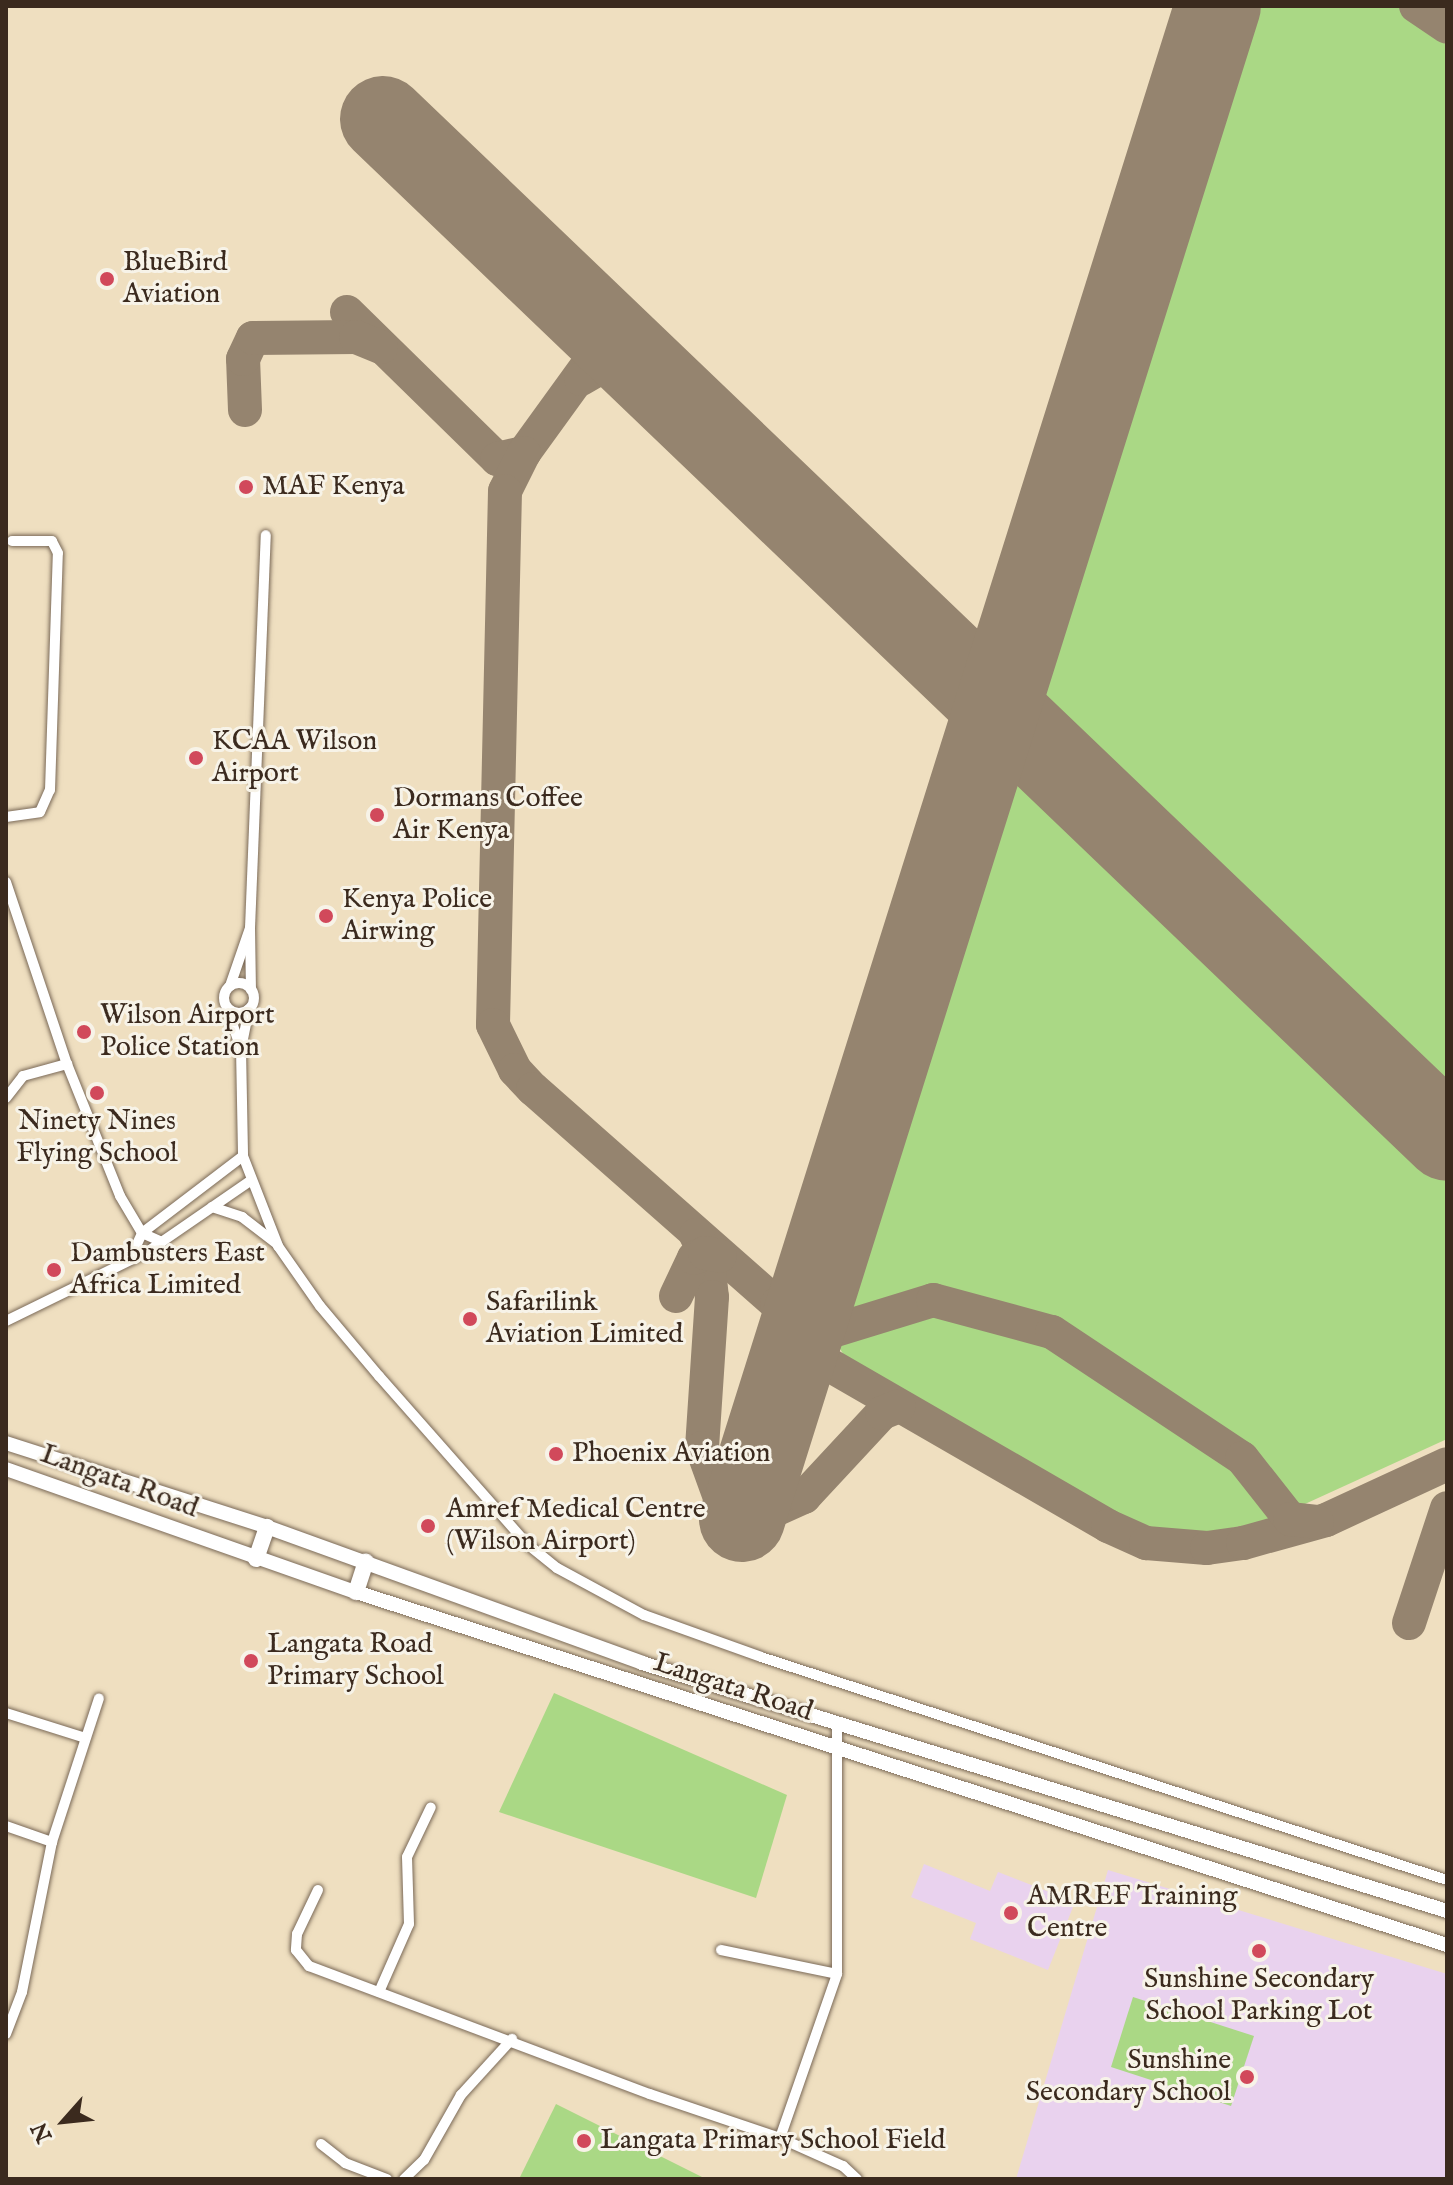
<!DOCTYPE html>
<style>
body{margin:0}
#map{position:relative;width:1453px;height:2185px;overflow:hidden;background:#efdfc0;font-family:"IM FELL English",serif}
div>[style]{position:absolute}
.built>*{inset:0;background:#e9d2ee}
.green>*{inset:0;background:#aad885}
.taxiway>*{height:34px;margin:-17px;padding:0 17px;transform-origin:17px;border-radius:17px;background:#95846f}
.runway>*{height:86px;margin:-43px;padding:0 43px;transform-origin:43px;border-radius:43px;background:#95846f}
.roads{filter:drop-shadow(0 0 2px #7a6957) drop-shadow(0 0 2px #7a6957)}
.minor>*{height:10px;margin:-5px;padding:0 5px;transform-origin:5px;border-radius:5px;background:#fff}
.minor>.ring{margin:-5px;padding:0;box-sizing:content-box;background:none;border:10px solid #fff;border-radius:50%}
.secondary>*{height:14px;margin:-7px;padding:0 7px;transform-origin:7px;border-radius:7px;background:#fff}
.primary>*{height:16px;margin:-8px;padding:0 8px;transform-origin:8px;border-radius:8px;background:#fff}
.dots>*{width:22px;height:22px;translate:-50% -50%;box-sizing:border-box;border:4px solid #f7f3e8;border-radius:50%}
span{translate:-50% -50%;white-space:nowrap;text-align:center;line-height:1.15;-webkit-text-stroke:6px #f7f3e8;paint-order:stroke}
.poi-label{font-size:28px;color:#3b2a1e}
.left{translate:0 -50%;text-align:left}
.right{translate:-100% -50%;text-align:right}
.street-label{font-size:28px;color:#3b2a1e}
.frame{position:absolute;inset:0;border:8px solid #3b2a1e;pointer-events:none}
.north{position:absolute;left:24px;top:2081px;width:80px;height:80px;-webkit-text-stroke:6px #f7f3e8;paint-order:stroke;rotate:243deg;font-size:22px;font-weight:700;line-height:32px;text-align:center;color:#3b2a1e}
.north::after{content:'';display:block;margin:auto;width:28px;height:36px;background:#3b2a1e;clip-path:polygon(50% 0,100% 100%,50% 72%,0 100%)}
</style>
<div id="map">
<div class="built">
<i style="clip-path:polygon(924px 1864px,990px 1891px,998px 1872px,1075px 1902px,1048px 1970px,970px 1939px,976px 1923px,911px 1897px)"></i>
<i style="clip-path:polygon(1108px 1870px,1447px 1974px,1447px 2179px,1016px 2179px)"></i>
</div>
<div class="green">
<i style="clip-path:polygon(1252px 6px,1397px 6px,1447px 45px,1447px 1100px,1039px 699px,1149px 324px)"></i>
<i style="clip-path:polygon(1028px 773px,1447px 1170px,1447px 1439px,1268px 1521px,1216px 1531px,1176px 1531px,1140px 1526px,845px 1357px,834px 1339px,834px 1323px,1009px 784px)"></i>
<i style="clip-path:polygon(554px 1693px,787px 1795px,756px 1898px,499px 1812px)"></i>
<i style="clip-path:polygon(1133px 1997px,1254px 2036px,1231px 2106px,1111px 2067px)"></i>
<i style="clip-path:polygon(556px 2104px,706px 2179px,519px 2179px)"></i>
</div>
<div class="taxiway">
<i style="left:1416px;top:6px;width:37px;rotate:34deg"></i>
<i style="left:347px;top:312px;width:210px;rotate:44.4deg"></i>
<i style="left:497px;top:459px;width:28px;rotate:-13deg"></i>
<i style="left:596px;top:323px;width:17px;rotate:73deg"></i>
<i style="left:601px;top:339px;width:14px;rotate:107deg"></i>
<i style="left:597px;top:352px;width:125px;rotate:125.9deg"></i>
<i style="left:524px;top:453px;width:42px;rotate:116.6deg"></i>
<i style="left:505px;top:491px;width:534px;rotate:91.29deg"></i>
<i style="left:493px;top:1025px;width:50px;rotate:63.9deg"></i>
<i style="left:515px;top:1070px;width:26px;rotate:47deg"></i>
<i style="left:533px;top:1089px;width:325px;rotate:41.4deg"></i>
<i style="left:777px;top:1304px;width:18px;rotate:3deg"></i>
<i style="left:795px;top:1305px;width:26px;rotate:-39deg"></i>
<i style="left:581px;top:379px;width:32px;rotate:-30deg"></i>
<i style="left:609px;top:363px;width:33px;rotate:7deg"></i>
<i style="left:245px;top:410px;width:51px;rotate:-92.2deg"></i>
<i style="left:243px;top:359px;width:23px;rotate:-65deg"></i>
<i style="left:253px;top:338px;width:103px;rotate:-0.6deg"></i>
<i style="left:356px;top:337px;width:27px;rotate:22deg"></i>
<i style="left:696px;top:1235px;width:28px;rotate:64deg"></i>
<i style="left:708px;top:1260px;width:37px;rotate:84deg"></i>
<i style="left:712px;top:1297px;width:151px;rotate:93.8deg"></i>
<i style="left:702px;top:1448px;width:50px;rotate:70.1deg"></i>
<i style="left:815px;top:1289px;width:48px;rotate:92.4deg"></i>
<i style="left:813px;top:1337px;width:23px;rotate:75deg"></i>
<i style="left:819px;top:1359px;width:334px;rotate:30deg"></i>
<i style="left:1108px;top:1526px;width:42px;rotate:24.1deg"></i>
<i style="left:1146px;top:1543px;width:61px;rotate:4.7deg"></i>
<i style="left:1207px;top:1548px;width:36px;rotate:-8deg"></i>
<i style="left:1243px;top:1543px;width:86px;rotate:-15.5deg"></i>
<i style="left:1326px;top:1520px;width:133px;rotate:-24.8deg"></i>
<i style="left:676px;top:1296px;width:42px;rotate:-64.7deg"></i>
<i style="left:694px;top:1258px;width:12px;rotate:-24deg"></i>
<i style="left:705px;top:1253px;width:15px;rotate:11deg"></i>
<i style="left:813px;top:1337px;width:126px;rotate:-17.1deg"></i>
<i style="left:933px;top:1300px;width:123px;rotate:15.1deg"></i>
<i style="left:1052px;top:1332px;width:228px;rotate:33.6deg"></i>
<i style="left:1242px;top:1458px;width:78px;rotate:51.8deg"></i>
<i style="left:1290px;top:1519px;width:27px;rotate:6deg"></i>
<i style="left:766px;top:1514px;width:42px;rotate:-24.1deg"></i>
<i style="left:804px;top:1497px;width:115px;rotate:-47.1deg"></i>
<i style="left:882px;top:1413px;width:18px;rotate:-22deg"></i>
<i style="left:1409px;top:1623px;width:121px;rotate:-71.7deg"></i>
</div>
<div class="runway">
<i style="left:383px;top:119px;width:1473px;rotate:43.76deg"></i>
<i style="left:742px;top:1519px;width:1586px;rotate:-72.54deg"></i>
</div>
<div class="roads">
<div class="minor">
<i style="left:6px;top:817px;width:34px;rotate:-8deg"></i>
<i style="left:40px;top:812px;width:24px;rotate:-66deg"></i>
<i style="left:50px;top:790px;width:237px;rotate:-88.1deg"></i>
<i style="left:58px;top:553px;width:13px;rotate:-117deg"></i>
<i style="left:52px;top:541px;width:40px;rotate:180deg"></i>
<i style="left:6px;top:882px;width:192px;rotate:71.5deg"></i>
<i style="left:67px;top:1064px;width:142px;rotate:68.1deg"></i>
<i style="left:120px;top:1196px;width:43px;rotate:59.3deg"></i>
<i style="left:142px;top:1233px;width:22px;rotate:24deg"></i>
<i style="left:250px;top:928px;width:393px;rotate:-87.7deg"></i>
<i class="ring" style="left:224px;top:983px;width:20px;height:20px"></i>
<i style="left:230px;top:986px;width:61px;rotate:-71deg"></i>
<i style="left:250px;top:928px;width:62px;rotate:89.1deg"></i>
<i style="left:227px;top:1008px;width:43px;rotate:71.1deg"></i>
<i style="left:241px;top:1049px;width:41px;rotate:-78.7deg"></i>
<i style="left:241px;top:1049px;width:107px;rotate:88.9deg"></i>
<i style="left:243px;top:1156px;width:97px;rotate:68.7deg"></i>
<i style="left:278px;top:1246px;width:73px;rotate:55deg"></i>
<i style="left:320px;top:1306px;width:92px;rotate:49.9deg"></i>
<i style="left:379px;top:1376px;width:222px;rotate:48.6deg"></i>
<i style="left:526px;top:1543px;width:40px;rotate:39deg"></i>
<i style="left:557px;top:1568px;width:99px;rotate:28.4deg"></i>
<i style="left:644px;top:1615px;width:124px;rotate:19.7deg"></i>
<i style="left:761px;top:1657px;width:721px;rotate:18.01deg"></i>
<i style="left:6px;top:1098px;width:28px;rotate:-52deg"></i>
<i style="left:23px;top:1076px;width:46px;rotate:-15.3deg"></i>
<i style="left:212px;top:1207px;width:32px;rotate:18deg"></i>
<i style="left:242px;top:1217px;width:44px;rotate:37.6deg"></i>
<i style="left:131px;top:1257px;width:26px;rotate:-65deg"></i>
<i style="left:142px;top:1233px;width:127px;rotate:-37.3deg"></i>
<i style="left:6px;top:1321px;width:157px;rotate:-26.1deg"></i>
<i style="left:147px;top:1252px;width:125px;rotate:-34.6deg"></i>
<i style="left:6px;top:1713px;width:80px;rotate:17.5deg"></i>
<i style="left:6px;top:1826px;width:49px;rotate:19.2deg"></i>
<i style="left:318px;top:1890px;width:49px;rotate:115.5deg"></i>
<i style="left:297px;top:1934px;width:16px;rotate:94deg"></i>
<i style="left:296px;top:1950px;width:21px;rotate:51deg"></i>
<i style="left:309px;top:1966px;width:364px;rotate:20.6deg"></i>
<i style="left:650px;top:2094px;width:137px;rotate:18.7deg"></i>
<i style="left:780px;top:2138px;width:174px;rotate:-70.8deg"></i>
<i style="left:837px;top:1974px;width:252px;rotate:-90deg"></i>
<i style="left:721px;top:1950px;width:118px;rotate:11.7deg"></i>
<i style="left:379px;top:1992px;width:74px;rotate:-66.2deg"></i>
<i style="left:409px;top:1924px;width:67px;rotate:-91.7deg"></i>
<i style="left:407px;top:1857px;width:55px;rotate:-64.4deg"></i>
<i style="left:6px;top:2034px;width:45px;rotate:-69.1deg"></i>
<i style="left:22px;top:1992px;width:153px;rotate:-78.7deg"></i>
<i style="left:52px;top:1842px;width:151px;rotate:-71.9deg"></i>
<i style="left:780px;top:2138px;width:69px;rotate:24deg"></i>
<i style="left:843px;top:2166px;width:19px;rotate:43deg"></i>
<i style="left:321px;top:2144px;width:31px;rotate:38deg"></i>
<i style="left:345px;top:2163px;width:45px;rotate:20.9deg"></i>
<i style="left:404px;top:2179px;width:28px;rotate:-44deg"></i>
<i style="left:424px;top:2160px;width:75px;rotate:-60.4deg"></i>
<i style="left:461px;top:2095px;width:76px;rotate:-47.7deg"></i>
</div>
<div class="secondary">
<i style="left:6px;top:1443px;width:274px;rotate:17.8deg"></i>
<i style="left:267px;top:1527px;width:399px;rotate:19.9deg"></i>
<i style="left:642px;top:1663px;width:842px;rotate:17.12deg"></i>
<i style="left:6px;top:1469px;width:371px;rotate:19.4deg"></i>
<i style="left:356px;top:1592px;width:1147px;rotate:17.93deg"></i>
</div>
<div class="primary">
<i style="left:256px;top:1559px;width:34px;rotate:-71deg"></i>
<i style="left:356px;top:1592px;width:32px;rotate:-72deg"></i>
</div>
</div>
<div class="dots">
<i style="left:107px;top:279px;background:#d1495b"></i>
<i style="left:246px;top:487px;background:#d1495b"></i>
<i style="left:196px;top:758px;background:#d1495b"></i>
<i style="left:377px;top:815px;background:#d1495b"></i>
<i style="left:326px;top:916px;background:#d1495b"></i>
<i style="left:84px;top:1032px;background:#d1495b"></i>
<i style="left:97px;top:1093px;background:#d1495b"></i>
<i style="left:54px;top:1270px;background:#d1495b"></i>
<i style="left:470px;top:1319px;background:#d1495b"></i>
<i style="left:556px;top:1454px;background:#d1495b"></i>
<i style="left:428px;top:1526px;background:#d1495b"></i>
<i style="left:251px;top:1661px;background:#d1495b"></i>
<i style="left:1011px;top:1913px;background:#d1495b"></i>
<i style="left:1259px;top:1951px;background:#d1495b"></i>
<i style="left:1247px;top:2077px;background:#d1495b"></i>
<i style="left:584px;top:2141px;background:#d1495b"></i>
</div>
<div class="poi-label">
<span class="left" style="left:123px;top:279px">BlueBird<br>Aviation</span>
<span class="left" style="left:262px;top:487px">MAF Kenya</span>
<span class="left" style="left:212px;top:758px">KCAA Wilson<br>Airport</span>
<span class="left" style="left:393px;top:815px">Dormans Coffee<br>Air Kenya</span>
<span class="left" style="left:342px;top:916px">Kenya Police<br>Airwing</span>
<span class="left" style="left:100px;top:1032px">Wilson Airport<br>Police Station</span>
<span style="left:97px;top:1138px">Ninety Nines<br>Flying School</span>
<span class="left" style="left:70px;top:1270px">Dambusters East<br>Africa Limited</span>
<span class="left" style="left:486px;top:1319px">Safarilink<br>Aviation Limited</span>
<span class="left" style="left:572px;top:1454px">Phoenix Aviation</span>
<span class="left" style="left:446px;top:1526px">Amref Medical Centre<br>(Wilson Airport)</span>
<span class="left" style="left:267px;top:1661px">Langata Road<br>Primary School</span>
<span class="left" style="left:1027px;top:1913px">AMREF Training<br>Centre</span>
<span style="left:1259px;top:1996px">Sunshine Secondary<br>School Parking Lot</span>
<span class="right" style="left:1231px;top:2077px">Sunshine<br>Secondary School</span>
<span class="left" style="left:600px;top:2141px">Langata Primary School Field</span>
</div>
<div class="street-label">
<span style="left:119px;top:1482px;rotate:20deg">Langata Road</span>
<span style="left:733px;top:1688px;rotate:18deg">Langata Road</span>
</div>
<div class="frame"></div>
<div class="north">N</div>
</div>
